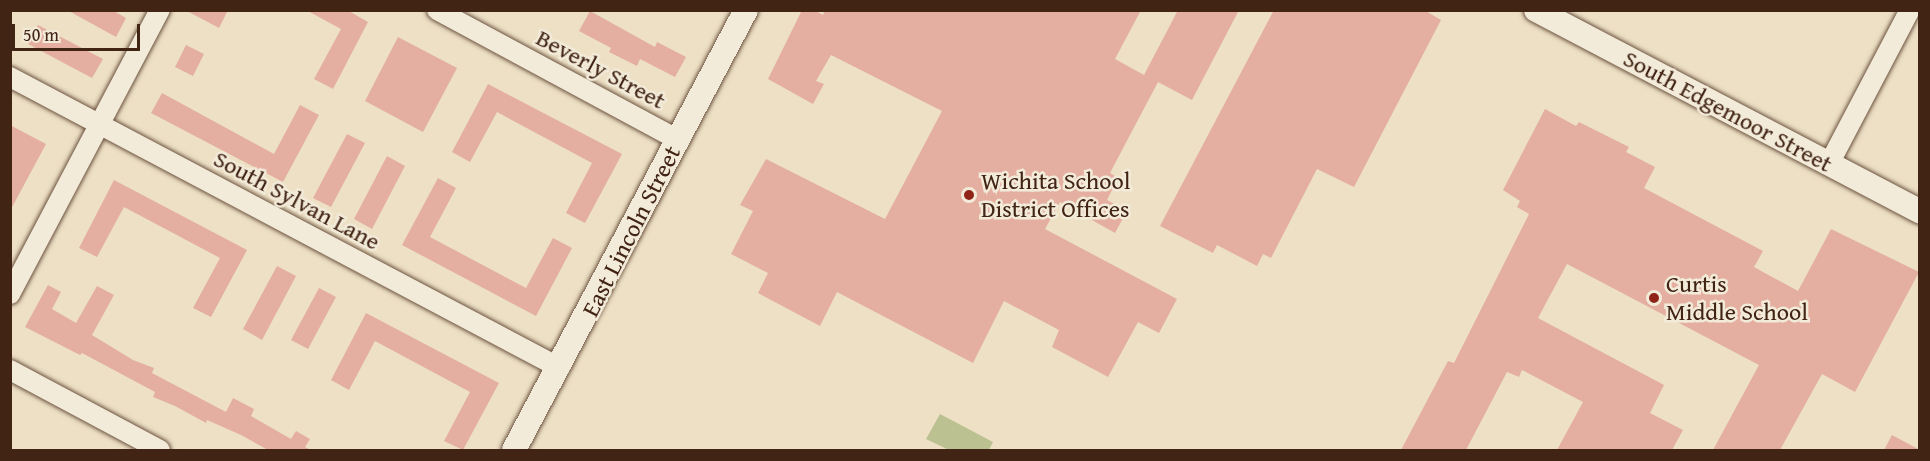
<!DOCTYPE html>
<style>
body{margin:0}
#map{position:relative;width:1930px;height:461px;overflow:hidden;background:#ede0c5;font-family:"Gentium Book Plus",serif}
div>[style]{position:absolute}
.green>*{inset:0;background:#bcc192}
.building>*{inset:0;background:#e4afa0}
.roads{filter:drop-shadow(0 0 2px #6d5340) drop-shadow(0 0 2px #6d5340)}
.minor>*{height:20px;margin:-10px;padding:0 10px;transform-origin:10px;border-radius:10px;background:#f3ebd9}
.tertiary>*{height:24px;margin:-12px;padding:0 12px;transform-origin:12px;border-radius:12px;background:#f3ebd9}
.dots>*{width:16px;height:16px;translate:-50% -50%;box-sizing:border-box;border:3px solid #f3ebd9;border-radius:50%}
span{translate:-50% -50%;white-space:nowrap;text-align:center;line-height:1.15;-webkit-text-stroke:5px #f3ebd9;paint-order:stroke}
.street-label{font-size:24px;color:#422414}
.poi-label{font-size:24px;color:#422414}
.left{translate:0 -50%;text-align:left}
.frame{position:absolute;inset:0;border:12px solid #422414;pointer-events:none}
.scale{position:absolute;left:12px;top:24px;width:128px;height:27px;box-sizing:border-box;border:3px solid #422414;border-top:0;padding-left:8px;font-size:18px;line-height:21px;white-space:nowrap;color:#422414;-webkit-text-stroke:4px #f3ebd9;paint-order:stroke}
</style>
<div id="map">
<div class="green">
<i style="clip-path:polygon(940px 414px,993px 442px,989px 450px,949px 450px,926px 439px)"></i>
</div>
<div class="building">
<i style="clip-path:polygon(67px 10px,112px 10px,126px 18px,116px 37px)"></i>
<i style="clip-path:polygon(185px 10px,228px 10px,219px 28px)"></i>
<i style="clip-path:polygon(306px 10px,347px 10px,368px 22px,333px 89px,314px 79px,341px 29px)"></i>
<i style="clip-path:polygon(802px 10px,814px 10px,823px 15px,825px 10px,1141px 10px,1115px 59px,1144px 75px,1178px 10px,1239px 10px,1192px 100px,1158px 82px,1110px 173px,1118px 178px,1107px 200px,1127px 211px,1115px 233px,1060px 202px,1045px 229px,1177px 299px,1159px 333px,1138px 322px,1108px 377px,1052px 347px,1059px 330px,1004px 301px,973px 363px,837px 292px,820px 326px,758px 293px,768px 273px,731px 254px,753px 211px,740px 205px,766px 159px,885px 219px,942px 111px,831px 55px,816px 81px,824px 84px,813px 104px,768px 79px)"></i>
<i style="clip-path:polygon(1274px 10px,1424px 10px,1441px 20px,1354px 187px,1317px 169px,1271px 258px,1263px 254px,1257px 266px,1217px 245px,1213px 253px,1160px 226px)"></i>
<i style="clip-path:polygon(590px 11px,655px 47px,657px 42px,686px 57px,675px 77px,640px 59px,637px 66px,609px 52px,611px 48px,579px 31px)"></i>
<i style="clip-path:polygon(38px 25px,103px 59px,92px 78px,28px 44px)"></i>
<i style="clip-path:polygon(398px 37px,457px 68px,423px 132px,365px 101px)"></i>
<i style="clip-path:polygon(186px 45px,204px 54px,193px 76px,175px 67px)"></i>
<i style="clip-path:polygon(488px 84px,622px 154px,585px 223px,566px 213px,592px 163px,497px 112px,470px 162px,452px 152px)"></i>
<i style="clip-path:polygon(162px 93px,274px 154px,300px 105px,319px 115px,283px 182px,151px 113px)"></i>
<i style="clip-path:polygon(1545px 109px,1576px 126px,1579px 122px,1629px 147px,1626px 152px,1655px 167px,1644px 188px,1763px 251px,1754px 267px,1798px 291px,1831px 229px,1919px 272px,1855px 392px,1822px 374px,1780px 450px,1713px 450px,1759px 365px,1567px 264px,1538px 318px,1664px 385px,1650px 413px,1683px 430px,1672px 450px,1557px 450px,1583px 402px,1522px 370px,1519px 377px,1507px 372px,1466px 450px,1401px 450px,1448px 361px,1454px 363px,1529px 214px,1517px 207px,1520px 201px,1503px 190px)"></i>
<i style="clip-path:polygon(10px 125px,46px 144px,10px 211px)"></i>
<i style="clip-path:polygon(347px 134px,365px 143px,331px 207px,313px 198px)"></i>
<i style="clip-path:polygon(387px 156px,405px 166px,372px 229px,354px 219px)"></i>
<i style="clip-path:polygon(438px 178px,456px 188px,430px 237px,526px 288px,553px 238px,572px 248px,536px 316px,402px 245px)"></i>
<i style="clip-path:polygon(114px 180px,247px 250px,211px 317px,193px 308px,220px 258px,124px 207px,97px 257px,79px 248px)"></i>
<i style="clip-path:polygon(277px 266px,296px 276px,262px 340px,243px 329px)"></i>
<i style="clip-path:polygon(48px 285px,61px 292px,52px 309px,76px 323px,97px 286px,114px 295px,92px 335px,133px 360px,154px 368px,152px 373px,226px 412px,233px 398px,254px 409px,251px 416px,291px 439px,296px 431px,310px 439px,305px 447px,311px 450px,268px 450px,241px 435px,207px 420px,206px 423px,175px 406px,153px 397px,155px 392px,82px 353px,80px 355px,25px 327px)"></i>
<i style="clip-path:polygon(319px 288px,336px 297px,308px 349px,291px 340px)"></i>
<i style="clip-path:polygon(366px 313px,499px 383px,463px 450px,444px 441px,470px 392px,375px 341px,349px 390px,331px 380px)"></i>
<i style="clip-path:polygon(1892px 435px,1920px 450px,1884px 450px)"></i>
</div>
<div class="roads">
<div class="minor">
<i style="left:437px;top:10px;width:274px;rotate:28.3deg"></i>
<i style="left:10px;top:77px;width:622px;rotate:27.88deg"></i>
<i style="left:1829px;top:164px;width:174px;rotate:-62.3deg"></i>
<i style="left:10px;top:294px;width:321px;rotate:-62.2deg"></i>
<i style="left:10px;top:370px;width:170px;rotate:28.1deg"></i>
</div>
<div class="tertiary">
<i style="left:1536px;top:10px;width:434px;rotate:27.7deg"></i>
<i style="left:514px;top:450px;width:497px;rotate:-62.2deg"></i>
</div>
</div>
<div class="dots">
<i style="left:969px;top:195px;background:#8f2418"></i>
<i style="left:1654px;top:298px;background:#8f2418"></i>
</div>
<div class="street-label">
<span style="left:601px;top:69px;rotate:28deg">Beverly Street</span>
<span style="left:1728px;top:111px;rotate:28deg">South Edgemoor Street</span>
<span style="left:297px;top:200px;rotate:28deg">South Sylvan Lane</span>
<span style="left:631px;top:231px;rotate:-63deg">East Lincoln Street</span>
</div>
<div class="poi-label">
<span class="left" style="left:981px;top:195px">Wichita School<br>District Offices</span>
<span class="left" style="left:1666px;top:298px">Curtis<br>Middle School</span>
</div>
<div class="frame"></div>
<div class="scale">50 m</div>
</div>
